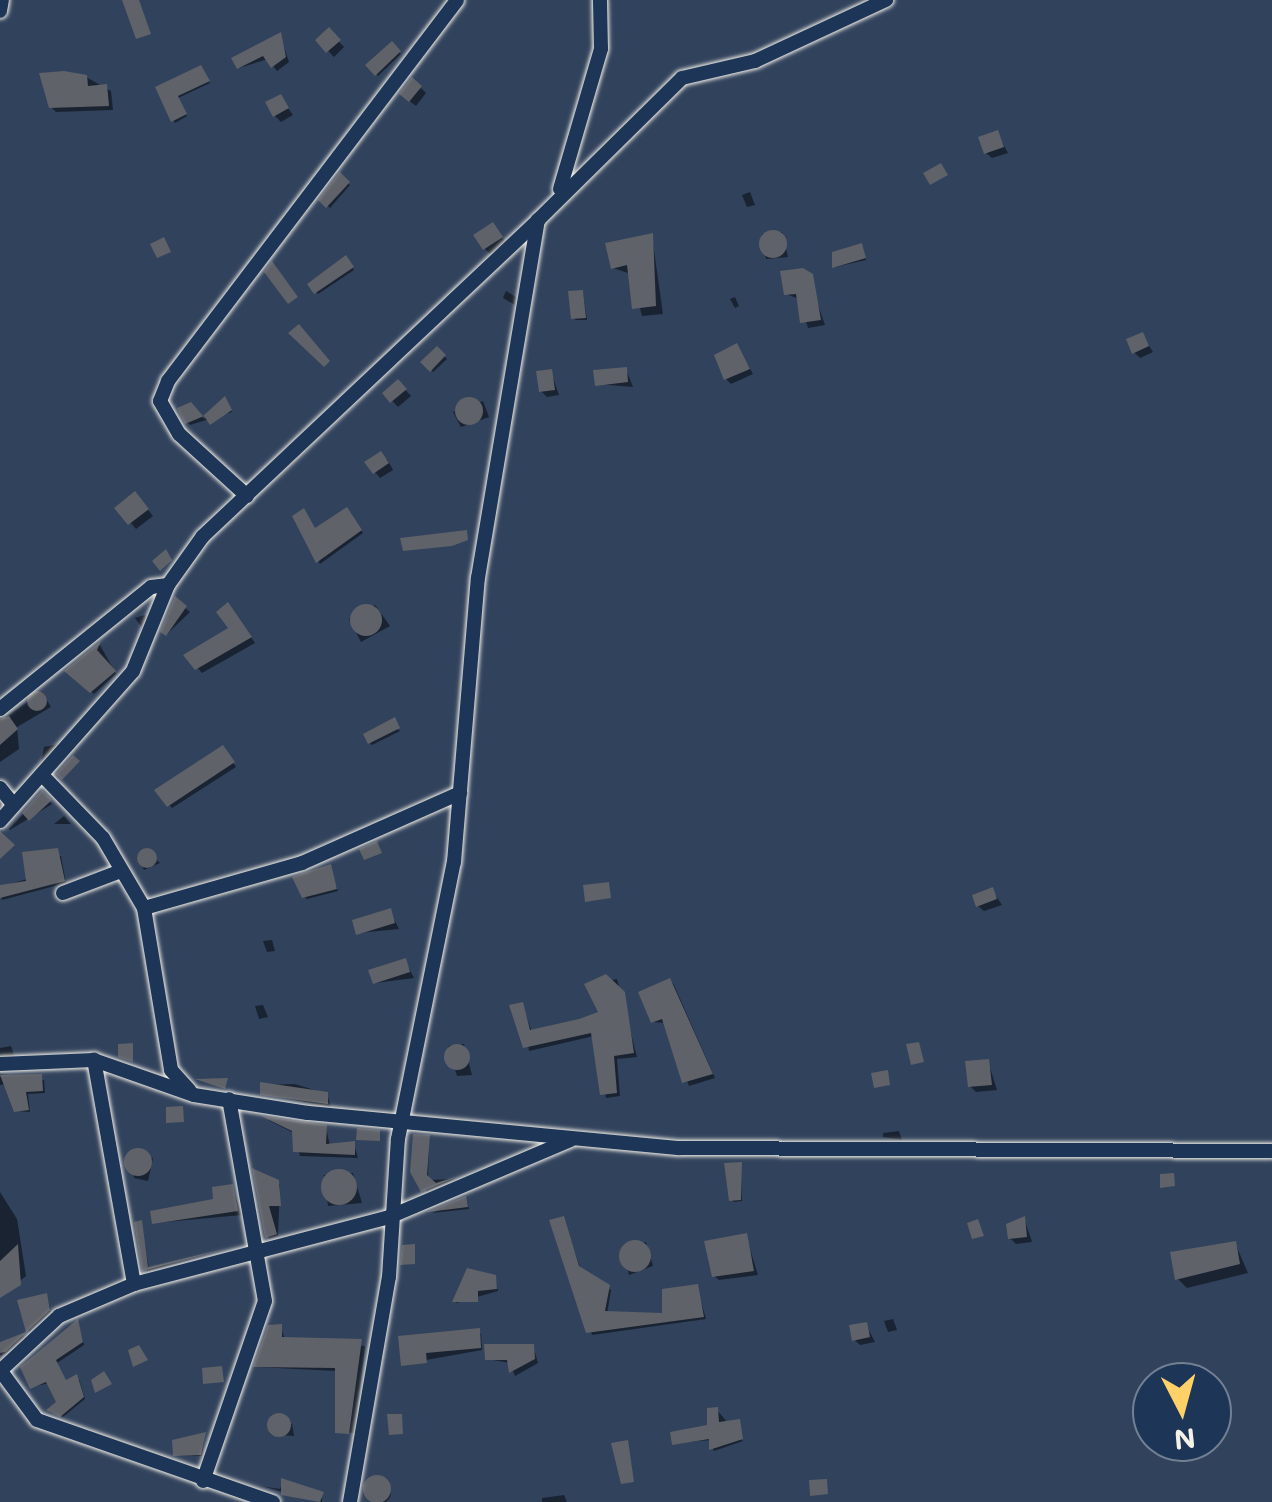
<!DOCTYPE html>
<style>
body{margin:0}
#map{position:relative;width:1272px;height:1502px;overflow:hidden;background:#31425c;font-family:Mali,sans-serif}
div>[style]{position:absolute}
.shadow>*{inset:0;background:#0007}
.round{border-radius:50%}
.building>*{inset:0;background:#5f6269}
.roads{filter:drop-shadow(0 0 2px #f4f1e8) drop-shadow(0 0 2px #f4f1e8)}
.street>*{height:14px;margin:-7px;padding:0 7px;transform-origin:7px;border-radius:7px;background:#1d3557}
span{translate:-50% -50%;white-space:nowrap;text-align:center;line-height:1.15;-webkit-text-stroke:8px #1d3557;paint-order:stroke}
.north{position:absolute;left:1132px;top:1362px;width:100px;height:100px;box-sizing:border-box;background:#1d3557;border:2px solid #738091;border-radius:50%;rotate:174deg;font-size:28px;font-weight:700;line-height:40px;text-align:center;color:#f4f1e8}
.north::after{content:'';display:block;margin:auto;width:35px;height:45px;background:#ffd166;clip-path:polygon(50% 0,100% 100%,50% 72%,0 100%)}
</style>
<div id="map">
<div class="shadow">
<i style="clip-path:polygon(329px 31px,344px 47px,334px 57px,318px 40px)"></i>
<i style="clip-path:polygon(280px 35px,289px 62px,277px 71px,268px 59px,239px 68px)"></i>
<i style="clip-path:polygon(392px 45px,401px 54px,378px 76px,369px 65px)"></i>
<i style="clip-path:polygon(203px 71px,210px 83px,178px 98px,187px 116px,175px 123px,159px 88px)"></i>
<i style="clip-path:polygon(86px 77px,111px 91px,113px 110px,56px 112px,51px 107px)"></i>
<i style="clip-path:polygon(421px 88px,426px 93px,416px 106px,408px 100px)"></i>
<i style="clip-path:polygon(280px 97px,293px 115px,281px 122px,275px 116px)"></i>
<i style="clip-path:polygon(997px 133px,1008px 153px,992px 158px,986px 153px)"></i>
<i style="clip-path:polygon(340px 176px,350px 185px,330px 208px,322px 200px)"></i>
<i style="clip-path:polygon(750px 192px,755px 205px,747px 207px,742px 195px)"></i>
<i style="clip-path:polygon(498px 231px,507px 244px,490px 254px,485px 249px)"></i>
<i style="clip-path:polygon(782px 232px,788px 257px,766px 259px,762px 234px)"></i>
<i style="clip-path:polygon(652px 236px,663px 314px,642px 316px,631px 274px,613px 268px)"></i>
<i style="clip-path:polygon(863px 248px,866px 260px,835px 267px)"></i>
<i style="clip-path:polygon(346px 258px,354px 270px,318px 294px,310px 284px)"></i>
<i style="clip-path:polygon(808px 276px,825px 325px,808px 328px,799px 299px,786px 294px)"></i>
<i style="clip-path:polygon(506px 291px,516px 297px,515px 305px,503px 298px)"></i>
<i style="clip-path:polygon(583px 292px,587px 320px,576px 320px,573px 318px)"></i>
<i style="clip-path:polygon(735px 297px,739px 306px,735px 308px,730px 299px)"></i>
<i style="clip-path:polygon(1142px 335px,1153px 352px,1140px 358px,1134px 352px)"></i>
<i style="clip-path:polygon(737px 346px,753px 374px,731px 384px,726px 379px)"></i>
<i style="clip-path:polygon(437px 349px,447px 359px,433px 372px,424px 362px)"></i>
<i style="clip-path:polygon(626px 369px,633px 387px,598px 384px)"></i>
<i style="clip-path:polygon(551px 372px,559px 395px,547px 397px,541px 391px)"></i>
<i style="clip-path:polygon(398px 382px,411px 396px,398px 407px,385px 393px)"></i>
<i style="clip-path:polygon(225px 399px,232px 412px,190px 425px,187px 422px,191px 405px,204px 419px)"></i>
<i style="clip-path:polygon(483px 401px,489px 417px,461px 427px,453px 412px)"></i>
<i style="clip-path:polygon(387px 459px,393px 470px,380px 478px,375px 472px)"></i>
<i style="clip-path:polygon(140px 500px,153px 516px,136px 529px,118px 508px)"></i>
<i style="clip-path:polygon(349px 512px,363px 533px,320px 564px,295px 517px,316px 530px)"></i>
<i style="clip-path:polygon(176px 600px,190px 612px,167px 634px)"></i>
<i style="clip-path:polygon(375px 605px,390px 626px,361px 642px,349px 619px)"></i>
<i style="clip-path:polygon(232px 610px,255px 643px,202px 673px,187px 656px,232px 628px)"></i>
<i style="clip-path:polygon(145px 615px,146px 617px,142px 628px,135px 618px)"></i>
<i style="clip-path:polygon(100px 645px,116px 674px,94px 694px,68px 671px)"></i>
<i style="clip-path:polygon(42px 692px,51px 707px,17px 727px,19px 749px,0 762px,0 721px)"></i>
<i style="clip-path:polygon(389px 723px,400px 731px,372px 745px,370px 743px)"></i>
<i style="clip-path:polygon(58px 744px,41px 763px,44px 747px)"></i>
<i style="clip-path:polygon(226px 752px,236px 767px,172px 808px,158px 791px)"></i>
<i style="clip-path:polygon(42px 794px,52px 804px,10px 830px,9px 829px)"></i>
<i style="clip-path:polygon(64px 816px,71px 824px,54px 824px)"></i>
<i style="clip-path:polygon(148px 853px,160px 863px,144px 870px,138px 856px)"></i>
<i style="clip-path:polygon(29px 855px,61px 856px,66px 883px,2px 900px,0 887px,44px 874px)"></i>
<i style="clip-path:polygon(330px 867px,338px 891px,307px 899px,304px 896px)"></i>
<i style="clip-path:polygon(992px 890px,1002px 905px,984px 911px,978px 906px)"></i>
<i style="clip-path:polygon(390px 911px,399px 929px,358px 933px)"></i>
<i style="clip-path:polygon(272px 940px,275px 951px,267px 952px,263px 941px)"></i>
<i style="clip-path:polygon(405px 961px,414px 978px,375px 983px)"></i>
<i style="clip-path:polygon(617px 979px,637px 1057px,617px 1059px,620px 1096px,606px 1098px,594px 1036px,529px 1051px,522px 1005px,532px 1032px,601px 1014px,588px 985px)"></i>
<i style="clip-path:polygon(670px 981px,674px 985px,715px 1078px,689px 1086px,666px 1023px,653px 1022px)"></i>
<i style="clip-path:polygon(263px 1005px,268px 1017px,259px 1019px,255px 1006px)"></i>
<i style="clip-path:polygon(464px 1044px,472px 1075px,457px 1076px,448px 1046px)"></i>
<i style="clip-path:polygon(11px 1046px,14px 1055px,0 1059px,0 1048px)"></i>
<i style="clip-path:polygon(988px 1061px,997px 1090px,976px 1092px,970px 1086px)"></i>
<i style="clip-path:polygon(0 1074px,44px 1080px,45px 1093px,28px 1094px,30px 1112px,16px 1111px,12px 1083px,0 1085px)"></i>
<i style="clip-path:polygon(295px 1084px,327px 1094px,331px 1107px,263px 1094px,262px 1085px)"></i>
<i style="clip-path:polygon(268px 1120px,326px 1128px,330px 1146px,354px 1144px,358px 1158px,300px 1156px,294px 1133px)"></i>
<i style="clip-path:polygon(899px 1131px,902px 1140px,883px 1137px,883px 1133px)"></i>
<i style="clip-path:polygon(429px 1138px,428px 1180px,455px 1179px,426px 1192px)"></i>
<i style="clip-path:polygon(129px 1153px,153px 1158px,148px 1181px,134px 1178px)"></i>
<i style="clip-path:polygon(741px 1164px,742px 1201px,734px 1202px,731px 1200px)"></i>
<i style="clip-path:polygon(255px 1172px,280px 1184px,278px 1236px,269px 1239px)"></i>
<i style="clip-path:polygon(353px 1173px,362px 1203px,328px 1206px,324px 1175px)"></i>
<i style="clip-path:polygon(232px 1187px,242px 1215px,154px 1223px,216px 1201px)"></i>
<i style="clip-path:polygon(0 1192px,17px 1219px,26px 1276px,0 1297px)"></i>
<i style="clip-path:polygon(466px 1199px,469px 1209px,432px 1213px)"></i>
<i style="clip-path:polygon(1024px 1218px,1032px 1242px,1016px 1244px,1010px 1238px)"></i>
<i style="clip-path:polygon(563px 1219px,581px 1270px,611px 1290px,607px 1314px,664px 1315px,697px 1287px,706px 1319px,592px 1335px)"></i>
<i style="clip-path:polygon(141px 1223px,149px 1269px,211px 1254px,147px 1272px)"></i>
<i style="clip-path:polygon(746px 1236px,758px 1275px,719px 1280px,714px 1276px)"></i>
<i style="clip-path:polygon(646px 1242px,653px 1266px,629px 1275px,623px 1248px)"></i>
<i style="clip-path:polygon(1235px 1243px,1248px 1273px,1187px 1288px,1177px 1278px)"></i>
<i style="clip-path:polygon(469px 1271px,495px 1277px,498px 1291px,456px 1303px)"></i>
<i style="clip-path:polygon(47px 1296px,51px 1312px,29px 1333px,21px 1302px)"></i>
<i style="clip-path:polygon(893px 1319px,897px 1330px,888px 1332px,884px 1321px)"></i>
<i style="clip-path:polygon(78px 1323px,84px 1345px,57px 1363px,66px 1382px,79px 1379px,85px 1399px,63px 1417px,51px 1412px,59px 1403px,49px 1383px,32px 1387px)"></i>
<i style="clip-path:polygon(866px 1325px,875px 1342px,860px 1345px,854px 1339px)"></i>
<i style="clip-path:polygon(281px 1327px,285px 1340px,365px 1346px,355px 1433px,338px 1432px,337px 1371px,256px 1367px)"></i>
<i style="clip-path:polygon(481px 1333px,482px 1350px,404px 1364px,401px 1338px)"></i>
<i style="clip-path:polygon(29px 1334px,7px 1353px,0 1356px,0 1344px)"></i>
<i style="clip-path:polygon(533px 1346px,538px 1363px,515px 1376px,510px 1363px,488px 1359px)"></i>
<i style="clip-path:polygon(717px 1410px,743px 1441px,714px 1451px,711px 1440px,674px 1443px,710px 1428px)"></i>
<i style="clip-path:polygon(268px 1420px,292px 1424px,294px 1436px,270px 1434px)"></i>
<i style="clip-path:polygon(205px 1435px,202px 1456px,176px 1455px)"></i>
<i class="round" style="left:367px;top:1480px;width:24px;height:24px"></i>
<i style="clip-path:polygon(283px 1481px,322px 1494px,322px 1502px,261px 1486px,280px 1489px)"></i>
<i style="clip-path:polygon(542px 1498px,564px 1495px,567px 1502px,542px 1502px)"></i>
</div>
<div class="building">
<i style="clip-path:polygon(122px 0,139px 0,151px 34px,136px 39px)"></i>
<i style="clip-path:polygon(329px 27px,341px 40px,326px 53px,315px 40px)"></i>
<i style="clip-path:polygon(281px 32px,286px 57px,271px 68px,263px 56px,237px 69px,231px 58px)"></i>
<i style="clip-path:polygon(392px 41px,401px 51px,375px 76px,365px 65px)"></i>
<i style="clip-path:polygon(201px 65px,210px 81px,178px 96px,187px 114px,171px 122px,155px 87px)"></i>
<i style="clip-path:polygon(64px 71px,87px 75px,88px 86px,107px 84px,109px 106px,49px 108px,39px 73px)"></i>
<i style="clip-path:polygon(412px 77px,422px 86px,409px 102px,399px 94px)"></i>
<i style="clip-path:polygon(281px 94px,289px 108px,273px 117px,265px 102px)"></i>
<i style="clip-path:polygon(998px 130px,1004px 147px,984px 154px,978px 137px)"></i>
<i style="clip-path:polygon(941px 163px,948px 175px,930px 185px,923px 173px)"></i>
<i style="clip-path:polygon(340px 172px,350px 182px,326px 208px,318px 200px)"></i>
<i style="clip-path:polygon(493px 222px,503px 237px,483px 250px,473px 235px)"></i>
<i class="round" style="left:759px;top:230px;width:28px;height:28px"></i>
<i style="clip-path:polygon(653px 233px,656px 306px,632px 309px,627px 265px,611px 269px,605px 243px)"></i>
<i style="clip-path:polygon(164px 237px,171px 252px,157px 258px,150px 244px)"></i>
<i style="clip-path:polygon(862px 243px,866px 258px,832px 268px,832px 252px)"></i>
<i style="clip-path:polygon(346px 255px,354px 267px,314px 294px,307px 284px)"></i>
<i style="clip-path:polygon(272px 261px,298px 297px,288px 304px,264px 272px)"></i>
<i style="clip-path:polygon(803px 268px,813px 274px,821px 320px,800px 323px,796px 294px,784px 295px,780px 271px)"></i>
<i style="clip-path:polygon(583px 290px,586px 318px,571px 319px,568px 291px)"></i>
<i style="clip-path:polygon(299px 324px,330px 361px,324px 367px,288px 333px)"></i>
<i style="clip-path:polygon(1143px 332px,1149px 346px,1132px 354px,1126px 339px)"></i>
<i style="clip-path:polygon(737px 343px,750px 369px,724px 380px,714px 355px)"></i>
<i style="clip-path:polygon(437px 346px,446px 355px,430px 372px,420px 362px)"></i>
<i style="clip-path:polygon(627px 367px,628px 382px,595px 386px,593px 370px)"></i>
<i style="clip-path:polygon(552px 369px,555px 390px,539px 392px,536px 371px)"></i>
<i style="clip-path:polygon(398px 379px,407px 389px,390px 403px,382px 393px)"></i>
<i style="clip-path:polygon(225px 396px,232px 410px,210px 425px,204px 416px,185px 424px,177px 408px,191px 402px,203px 416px)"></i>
<i class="round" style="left:455px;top:397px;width:28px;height:28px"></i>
<i style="clip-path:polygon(381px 451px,389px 463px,373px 474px,364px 462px)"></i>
<i style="clip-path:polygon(135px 491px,149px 509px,128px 525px,114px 508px)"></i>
<i style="clip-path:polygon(347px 507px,362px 530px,316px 563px,292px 516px,304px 508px,315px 528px)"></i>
<i style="clip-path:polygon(467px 530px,468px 540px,452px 546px,403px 551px,400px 538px)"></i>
<i style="clip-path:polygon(166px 549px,172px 560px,160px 571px,152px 561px)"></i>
<i style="clip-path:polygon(175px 596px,187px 606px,166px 636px,160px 632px)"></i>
<i style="clip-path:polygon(228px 602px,252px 637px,195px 670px,183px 655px,228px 628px,216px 612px)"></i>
<i class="round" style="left:350px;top:604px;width:32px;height:32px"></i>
<i style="clip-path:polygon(101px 641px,97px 650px,116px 671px,90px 693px,64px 671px)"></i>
<i class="round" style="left:27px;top:691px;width:20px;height:20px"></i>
<i style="clip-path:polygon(9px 716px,18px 729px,0 745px,0 719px)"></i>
<i style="clip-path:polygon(395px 717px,400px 728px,368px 744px,363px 734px)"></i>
<i style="clip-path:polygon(223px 745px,235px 762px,167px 807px,154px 790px)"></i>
<i style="clip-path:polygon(73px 755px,80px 761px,62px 780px,56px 774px)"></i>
<i style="clip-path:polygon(42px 790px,52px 800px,29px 821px,22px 813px)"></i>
<i style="clip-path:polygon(0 831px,15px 845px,0 859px)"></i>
<i style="clip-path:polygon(377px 841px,382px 853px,364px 860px,359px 849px)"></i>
<i class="round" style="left:137px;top:848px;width:20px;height:20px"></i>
<i style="clip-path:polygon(58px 848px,65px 881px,0 898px,0 885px,26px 881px,22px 852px)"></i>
<i style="clip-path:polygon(331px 864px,337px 889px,302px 898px,292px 877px)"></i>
<i style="clip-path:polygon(609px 882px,611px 898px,585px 902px,583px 885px)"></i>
<i style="clip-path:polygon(993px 887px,997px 899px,976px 907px,972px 895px)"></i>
<i style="clip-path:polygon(391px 908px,395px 923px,356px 935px,352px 920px)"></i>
<i style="clip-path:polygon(406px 958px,410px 972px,373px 984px,368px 970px)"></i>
<i style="clip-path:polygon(606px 974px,625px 992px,634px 1053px,614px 1056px,617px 1093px,600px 1095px,591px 1033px,523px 1048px,509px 1005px,523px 1002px,530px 1030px,579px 1019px,598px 1012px,584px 984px)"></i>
<i style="clip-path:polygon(670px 978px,713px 1074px,682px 1083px,662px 1019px,651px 1023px,638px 992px)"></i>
<i style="clip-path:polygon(919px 1042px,924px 1062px,911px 1065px,906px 1044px)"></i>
<i style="clip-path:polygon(133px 1043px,133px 1062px,118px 1057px,118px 1044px)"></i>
<i class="round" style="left:444px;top:1044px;width:26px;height:26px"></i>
<i style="clip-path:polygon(989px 1059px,992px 1085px,968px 1087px,965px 1061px)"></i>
<i style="clip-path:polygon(888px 1070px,890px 1085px,874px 1088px,871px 1073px)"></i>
<i style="clip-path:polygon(42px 1074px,43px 1091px,26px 1092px,29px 1110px,14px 1112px,0 1075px)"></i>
<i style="clip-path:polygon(228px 1078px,225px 1089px,195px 1079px)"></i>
<i style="clip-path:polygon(260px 1082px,328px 1092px,328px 1104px,260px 1095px)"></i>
<i style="clip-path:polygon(183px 1106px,184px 1122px,166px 1123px,166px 1107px)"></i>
<i style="clip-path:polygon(261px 1116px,327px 1125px,326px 1144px,355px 1141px,355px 1155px,293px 1152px,292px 1131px)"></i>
<i style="clip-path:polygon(357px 1128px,380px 1130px,380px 1141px,356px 1140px)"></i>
<i style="clip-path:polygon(413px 1134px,430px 1135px,427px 1175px,436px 1183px,456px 1177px,421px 1192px,410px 1172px)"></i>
<i class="round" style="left:124px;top:1148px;width:28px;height:28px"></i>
<i style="clip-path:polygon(742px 1162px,741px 1200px,729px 1201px,724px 1163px)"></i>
<i style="clip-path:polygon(252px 1168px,279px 1180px,281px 1206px,269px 1206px,277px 1234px,265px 1238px)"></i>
<i class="round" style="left:321px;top:1169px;width:36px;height:36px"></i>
<i style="clip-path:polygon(1174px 1173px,1175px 1186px,1160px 1188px,1160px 1174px)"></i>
<i style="clip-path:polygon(233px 1184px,238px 1211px,152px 1224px,150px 1211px,213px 1199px,212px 1187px)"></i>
<i style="clip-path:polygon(466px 1196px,468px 1207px,428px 1212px,427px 1212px)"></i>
<i style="clip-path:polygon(564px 1216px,579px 1266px,610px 1285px,605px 1311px,662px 1313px,662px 1289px,698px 1284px,704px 1317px,586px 1333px,549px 1220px)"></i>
<i style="clip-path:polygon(1025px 1216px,1027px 1237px,1008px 1239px,1006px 1224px)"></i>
<i style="clip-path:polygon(978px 1219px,984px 1236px,972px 1239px,967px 1223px)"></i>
<i style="clip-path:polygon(142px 1220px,148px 1267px,228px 1248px,142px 1271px,134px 1222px)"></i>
<i style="clip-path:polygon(747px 1233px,754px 1271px,712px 1277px,704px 1241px)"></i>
<i class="round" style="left:619px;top:1240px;width:32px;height:32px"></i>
<i style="clip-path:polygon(1236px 1241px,1240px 1264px,1175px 1280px,1170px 1252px)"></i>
<i style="clip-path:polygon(18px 1244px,21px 1285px,0 1298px,0 1261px)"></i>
<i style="clip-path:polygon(415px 1244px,415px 1264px,400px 1265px,402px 1245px)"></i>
<i style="clip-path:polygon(467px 1268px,496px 1275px,497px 1289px,478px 1291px,478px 1302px,452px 1302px)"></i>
<i style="clip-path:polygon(47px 1293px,50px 1310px,5px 1352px,0 1353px,0 1342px,26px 1332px,17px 1300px)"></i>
<i style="clip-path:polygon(78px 1319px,83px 1342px,56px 1360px,66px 1380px,77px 1374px,84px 1397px,60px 1417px,46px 1410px,56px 1402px,46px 1382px,30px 1389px,20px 1367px)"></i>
<i style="clip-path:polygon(867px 1322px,870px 1337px,852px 1341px,849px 1325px)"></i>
<i style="clip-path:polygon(282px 1324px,282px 1337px,362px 1339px,349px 1434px,335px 1433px,335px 1368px,253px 1367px,268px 1325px)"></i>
<i style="clip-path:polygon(480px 1328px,481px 1348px,426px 1353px,427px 1363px,401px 1366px,398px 1336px)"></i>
<i style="clip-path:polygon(484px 1344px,534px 1344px,535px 1359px,509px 1373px,507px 1360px,485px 1360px)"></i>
<i style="clip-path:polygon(139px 1345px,148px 1360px,133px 1367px,128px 1350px)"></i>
<i style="clip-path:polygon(222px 1366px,224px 1382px,203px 1384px,202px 1368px)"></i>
<i style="clip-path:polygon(104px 1371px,112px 1384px,95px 1393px,91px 1380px)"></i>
<i style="clip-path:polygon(718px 1407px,719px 1422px,740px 1419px,743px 1439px,709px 1450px,709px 1439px,672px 1445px,670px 1432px,707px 1425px,707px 1408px)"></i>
<i class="round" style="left:267px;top:1413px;width:24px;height:24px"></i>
<i style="clip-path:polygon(387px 1414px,402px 1414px,403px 1434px,389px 1435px)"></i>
<i style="clip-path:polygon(206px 1432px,201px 1455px,173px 1456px,172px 1440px)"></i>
<i style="clip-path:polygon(628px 1440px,634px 1482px,621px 1484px,611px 1443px)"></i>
<i class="round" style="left:363px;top:1475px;width:28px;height:28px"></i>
<i style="clip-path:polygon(281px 1478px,324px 1492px,320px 1502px,281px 1495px)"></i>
<i style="clip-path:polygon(827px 1479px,828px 1494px,810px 1496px,809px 1480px)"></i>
</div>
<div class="roads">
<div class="street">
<i style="left:0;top:11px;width:11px;rotate:-80deg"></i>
<i style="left:560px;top:189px;width:146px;rotate:-73.7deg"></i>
<i style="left:601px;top:49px;width:49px;rotate:-91.2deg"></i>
<i style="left:247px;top:496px;width:92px;rotate:-137.6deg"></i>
<i style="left:179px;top:434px;width:38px;rotate:-120deg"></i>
<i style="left:160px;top:401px;width:22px;rotate:-68deg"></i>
<i style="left:168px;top:381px;width:478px;rotate:-52.8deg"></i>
<i style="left:0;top:709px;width:194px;rotate:-38.9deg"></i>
<i style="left:151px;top:587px;width:17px;rotate:-7deg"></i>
<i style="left:43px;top:776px;width:86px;rotate:45.9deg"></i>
<i style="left:103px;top:838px;width:81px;rotate:59.6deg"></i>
<i style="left:144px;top:908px;width:164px;rotate:80.5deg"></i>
<i style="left:171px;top:1070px;width:28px;rotate:48deg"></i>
<i style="left:0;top:788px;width:22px;rotate:51deg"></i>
<i style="left:0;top:821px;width:200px;rotate:-48.4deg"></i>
<i style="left:133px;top:671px;width:93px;rotate:-67.9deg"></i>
<i style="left:168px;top:585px;width:60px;rotate:-54.5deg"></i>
<i style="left:203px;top:536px;width:461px;rotate:-43.3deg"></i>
<i style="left:63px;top:893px;width:62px;rotate:-20.8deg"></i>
<i style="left:144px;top:908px;width:164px;rotate:-15.9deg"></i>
<i style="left:302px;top:863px;width:173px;rotate:-23.9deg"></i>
<i style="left:0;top:1064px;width:94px;rotate:-2.4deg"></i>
<i style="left:94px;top:1060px;width:106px;rotate:19.3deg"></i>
<i style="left:194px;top:1095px;width:115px;rotate:9deg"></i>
<i style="left:308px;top:1113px;width:372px;rotate:5.4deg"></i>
<i style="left:678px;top:1148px;width:594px;rotate:0.29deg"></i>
<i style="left:134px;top:1284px;width:264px;rotate:-14.7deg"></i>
<i style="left:389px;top:1217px;width:197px;rotate:-23deg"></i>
<i style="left:0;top:1370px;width:62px;rotate:53.5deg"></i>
<i style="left:37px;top:1420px;width:250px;rotate:19.2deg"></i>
<i style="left:0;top:1371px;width:81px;rotate:-43deg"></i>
<i style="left:59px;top:1316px;width:82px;rotate:-23.1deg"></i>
<i style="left:134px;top:1284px;width:228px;rotate:-100.1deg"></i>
<i style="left:203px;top:1481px;width:190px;rotate:-71deg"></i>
<i style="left:265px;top:1301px;width:205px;rotate:-100.1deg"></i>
<i style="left:350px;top:1502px;width:228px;rotate:-80.2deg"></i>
<i style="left:389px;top:1277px;width:138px;rotate:-86.3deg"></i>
<i style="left:398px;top:1139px;width:283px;rotate:-78.6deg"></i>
<i style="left:454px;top:862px;width:285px;rotate:-85.2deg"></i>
<i style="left:478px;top:578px;width:363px;rotate:-80.5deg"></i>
<i style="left:538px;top:220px;width:202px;rotate:-44.6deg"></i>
<i style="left:682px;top:78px;width:75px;rotate:-13.1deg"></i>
<i style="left:755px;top:61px;width:145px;rotate:-25deg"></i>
</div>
</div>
<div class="north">N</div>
</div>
